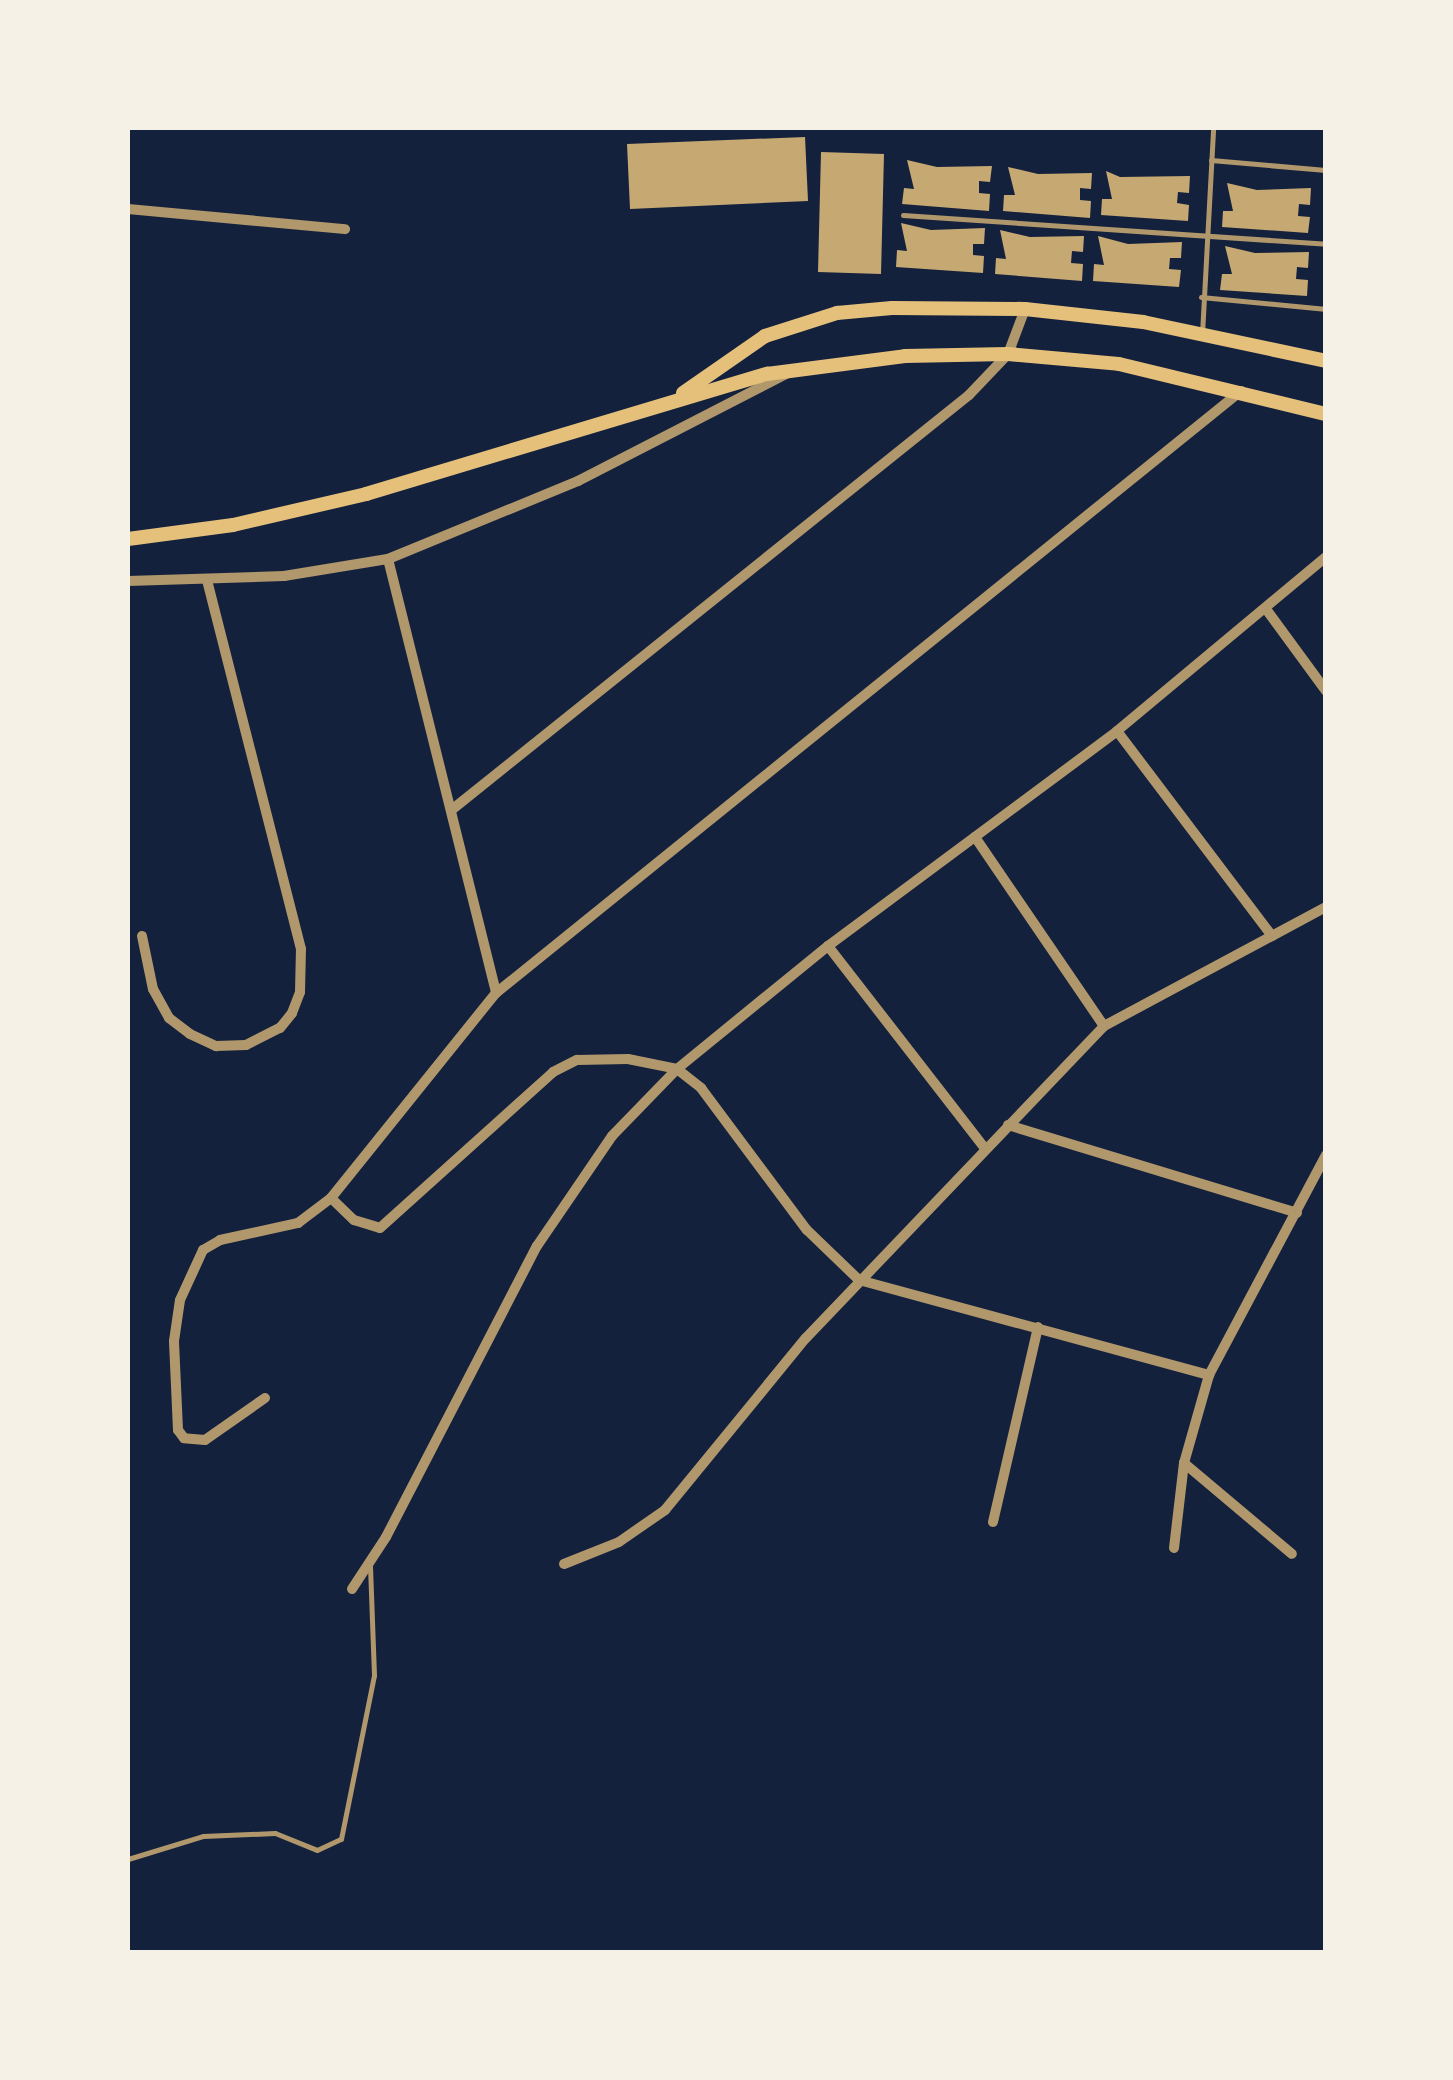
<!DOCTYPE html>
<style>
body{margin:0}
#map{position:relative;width:1453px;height:2080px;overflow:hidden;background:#14213d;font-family:Manrope,sans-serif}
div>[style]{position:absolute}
.building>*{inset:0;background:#c6a872}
.service>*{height:5px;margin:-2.5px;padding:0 2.5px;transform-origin:2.5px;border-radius:2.5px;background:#b1986c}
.minor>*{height:10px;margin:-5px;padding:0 5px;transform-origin:5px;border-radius:5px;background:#b1986c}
.secondary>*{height:14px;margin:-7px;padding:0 7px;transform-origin:7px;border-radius:7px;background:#e5c07b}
span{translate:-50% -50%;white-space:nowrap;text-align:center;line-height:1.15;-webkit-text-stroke:8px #f6f1e7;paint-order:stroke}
.frame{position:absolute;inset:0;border:130px solid #f6f1e7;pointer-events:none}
</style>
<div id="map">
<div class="building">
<i style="clip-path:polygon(805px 137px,808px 201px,630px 209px,627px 144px)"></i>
<i style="clip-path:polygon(821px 152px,884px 154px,881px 274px,818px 272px)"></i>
<i style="clip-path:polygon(907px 160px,937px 167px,992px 166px,990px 182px,979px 181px,979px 193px,990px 194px,989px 211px,902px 204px,904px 188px,914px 189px)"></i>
<i style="clip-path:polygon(1008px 167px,1038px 174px,1092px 173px,1091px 189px,1080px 188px,1080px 200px,1091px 201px,1090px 218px,1003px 211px,1004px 195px,1015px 195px)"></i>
<i style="clip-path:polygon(1106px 171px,1120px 177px,1190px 176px,1189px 193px,1178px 192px,1177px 203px,1189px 205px,1188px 221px,1101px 215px,1102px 199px,1112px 199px)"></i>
<i style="clip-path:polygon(1227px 183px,1257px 190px,1311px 188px,1310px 205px,1299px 204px,1298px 216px,1310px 217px,1308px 233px,1222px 227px,1223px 211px,1233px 211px)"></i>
<i style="clip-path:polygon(901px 223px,931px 230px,985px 228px,984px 244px,973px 244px,973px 255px,984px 256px,983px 273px,896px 267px,897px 250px,907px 251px)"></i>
<i style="clip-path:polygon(1000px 230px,1030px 237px,1084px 236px,1083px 252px,1072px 251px,1071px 263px,1083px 264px,1082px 281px,995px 274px,996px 258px,1006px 259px)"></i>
<i style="clip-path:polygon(1098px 236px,1128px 244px,1182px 242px,1181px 258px,1170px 258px,1169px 269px,1181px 270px,1179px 287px,1093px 281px,1094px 264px,1104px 265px)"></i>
<i style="clip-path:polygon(1225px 246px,1255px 253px,1309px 252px,1308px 268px,1297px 267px,1296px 279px,1308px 280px,1307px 296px,1220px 290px,1222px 274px,1232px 274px)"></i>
</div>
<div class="service">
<i style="left:1211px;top:160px;width:115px;rotate:5deg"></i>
<i style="left:903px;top:215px;width:424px;rotate:3.9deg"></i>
<i style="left:1201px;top:297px;width:126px;rotate:5.5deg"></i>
<i style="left:1202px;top:334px;width:206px;rotate:-86.9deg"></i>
<i style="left:128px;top:1859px;width:78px;rotate:-17deg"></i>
<i style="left:203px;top:1836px;width:72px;rotate:-2.4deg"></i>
<i style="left:275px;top:1833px;width:45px;rotate:22deg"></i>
<i style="left:317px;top:1850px;width:26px;rotate:-25deg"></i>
<i style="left:341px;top:1839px;width:167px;rotate:-78.6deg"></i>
<i style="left:374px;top:1675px;width:109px;rotate:-92.1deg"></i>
</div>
<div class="minor">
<i style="left:128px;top:209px;width:218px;rotate:5.3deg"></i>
<i style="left:388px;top:559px;width:447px;rotate:76deg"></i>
<i style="left:128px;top:581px;width:156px;rotate:-1.8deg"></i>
<i style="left:284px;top:576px;width:105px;rotate:-9.3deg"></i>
<i style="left:388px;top:559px;width:205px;rotate:-22.3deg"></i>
<i style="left:578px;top:481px;width:236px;rotate:-27.2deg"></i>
<i style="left:1266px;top:609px;width:102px;rotate:53.8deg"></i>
<i style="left:1117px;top:731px;width:257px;rotate:52.9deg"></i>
<i style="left:454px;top:808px;width:660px;rotate:-38.73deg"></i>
<i style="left:969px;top:395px;width:57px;rotate:-46.4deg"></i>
<i style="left:1008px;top:354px;width:48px;rotate:-69.3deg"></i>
<i style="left:975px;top:837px;width:229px;rotate:55.7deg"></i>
<i style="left:142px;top:936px;width:54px;rotate:78.3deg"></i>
<i style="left:153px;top:989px;width:33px;rotate:61deg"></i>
<i style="left:169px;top:1018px;width:26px;rotate:37deg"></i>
<i style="left:190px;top:1034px;width:29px;rotate:25deg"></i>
<i style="left:216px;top:1046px;width:30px;rotate:-2deg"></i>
<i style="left:246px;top:1045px;width:38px;rotate:-27deg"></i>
<i style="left:280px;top:1028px;width:19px;rotate:-51deg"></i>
<i style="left:292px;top:1013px;width:22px;rotate:-69deg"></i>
<i style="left:300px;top:992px;width:43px;rotate:-88.7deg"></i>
<i style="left:301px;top:949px;width:381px;rotate:-104.3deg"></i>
<i style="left:828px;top:946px;width:254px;rotate:52.2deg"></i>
<i style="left:1008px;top:1125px;width:302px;rotate:16.9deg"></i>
<i style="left:331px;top:1198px;width:32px;rotate:44deg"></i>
<i style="left:354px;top:1220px;width:27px;rotate:17deg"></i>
<i style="left:380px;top:1228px;width:233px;rotate:-42deg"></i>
<i style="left:553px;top:1072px;width:27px;rotate:-27deg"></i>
<i style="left:577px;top:1060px;width:51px;rotate:-1.1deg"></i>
<i style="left:628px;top:1059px;width:50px;rotate:11.5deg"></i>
<i style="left:677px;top:1069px;width:31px;rotate:38deg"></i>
<i style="left:701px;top:1088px;width:177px;rotate:53.3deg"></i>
<i style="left:807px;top:1230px;width:72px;rotate:43.9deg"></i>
<i style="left:859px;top:1280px;width:363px;rotate:15.2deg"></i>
<i style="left:265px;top:1398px;width:73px;rotate:145deg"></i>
<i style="left:205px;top:1440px;width:21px;rotate:-175deg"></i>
<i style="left:184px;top:1438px;width:10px;rotate:-127deg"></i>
<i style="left:178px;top:1430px;width:89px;rotate:-92.6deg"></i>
<i style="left:174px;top:1341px;width:41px;rotate:-81.7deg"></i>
<i style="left:180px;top:1300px;width:55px;rotate:-65.3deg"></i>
<i style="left:203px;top:1250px;width:20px;rotate:-30deg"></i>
<i style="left:220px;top:1240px;width:80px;rotate:-12.3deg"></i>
<i style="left:298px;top:1223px;width:41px;rotate:-37.1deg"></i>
<i style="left:331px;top:1198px;width:263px;rotate:-51.2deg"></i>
<i style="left:496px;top:993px;width:958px;rotate:-38.94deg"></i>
<i style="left:1184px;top:1463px;width:141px;rotate:40.1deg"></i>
<i style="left:993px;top:1522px;width:200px;rotate:-77deg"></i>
<i style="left:1174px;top:1548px;width:86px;rotate:-83.3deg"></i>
<i style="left:1184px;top:1463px;width:91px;rotate:-74.1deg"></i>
<i style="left:1209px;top:1375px;width:249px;rotate:-62deg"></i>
<i style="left:564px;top:1564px;width:59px;rotate:-21.8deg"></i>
<i style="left:619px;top:1542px;width:56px;rotate:-34.8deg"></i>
<i style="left:665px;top:1510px;width:222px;rotate:-50.7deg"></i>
<i style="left:806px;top:1338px;width:431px;rotate:-46.3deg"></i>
<i style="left:1104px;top:1026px;width:252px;rotate:-28.2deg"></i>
<i style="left:352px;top:1589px;width:62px;rotate:-56.8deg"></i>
<i style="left:386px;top:1537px;width:328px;rotate:-62.6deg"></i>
<i style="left:537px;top:1246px;width:133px;rotate:-55.7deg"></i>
<i style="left:612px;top:1136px;width:93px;rotate:-45.9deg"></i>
<i style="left:677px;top:1069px;width:195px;rotate:-39.2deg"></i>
<i style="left:828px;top:946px;width:360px;rotate:-36.6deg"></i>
<i style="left:1117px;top:731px;width:272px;rotate:-39.8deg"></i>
</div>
<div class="secondary">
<i style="left:683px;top:393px;width:100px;rotate:-34.8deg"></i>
<i style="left:765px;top:336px;width:76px;rotate:-17.7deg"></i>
<i style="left:837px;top:313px;width:55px;rotate:-5.2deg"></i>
<i style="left:892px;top:308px;width:133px;rotate:0.4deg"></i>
<i style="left:1025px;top:309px;width:119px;rotate:6.3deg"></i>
<i style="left:1143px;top:322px;width:187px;rotate:12deg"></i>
<i style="left:128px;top:539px;width:106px;rotate:-7.6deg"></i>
<i style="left:233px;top:525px;width:137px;rotate:-13.1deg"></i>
<i style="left:366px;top:494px;width:419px;rotate:-16.7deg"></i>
<i style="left:767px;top:374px;width:139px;rotate:-7.4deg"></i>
<i style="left:905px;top:356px;width:103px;rotate:-1.1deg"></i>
<i style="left:1008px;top:354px;width:111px;rotate:5.1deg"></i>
<i style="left:1119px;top:364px;width:213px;rotate:13.6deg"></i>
</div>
<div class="frame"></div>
</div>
